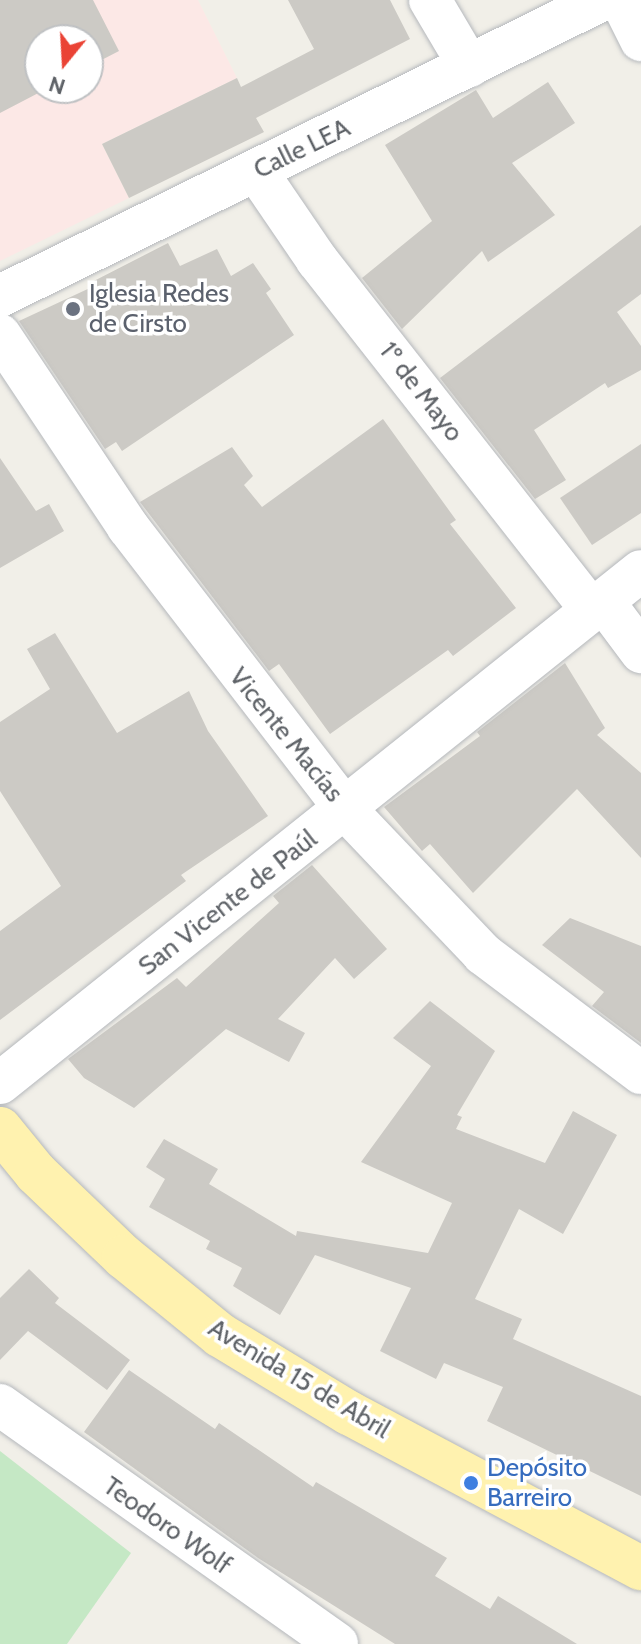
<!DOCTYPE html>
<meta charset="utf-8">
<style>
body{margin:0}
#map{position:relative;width:641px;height:1644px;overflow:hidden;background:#f1efe8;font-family:Cabin,sans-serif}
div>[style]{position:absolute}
.medical>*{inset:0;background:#fce8e6}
.green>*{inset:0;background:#c5e8c5}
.building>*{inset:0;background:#cccac5}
.roads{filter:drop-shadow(0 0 2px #b5b8bc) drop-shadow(0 0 2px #b5b8bc)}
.minor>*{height:42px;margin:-21px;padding:0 21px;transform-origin:21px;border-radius:21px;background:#fff}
.major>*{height:44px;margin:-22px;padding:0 22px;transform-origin:22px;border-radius:22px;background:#fff2af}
.dots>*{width:22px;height:22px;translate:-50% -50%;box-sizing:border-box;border:4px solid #fff;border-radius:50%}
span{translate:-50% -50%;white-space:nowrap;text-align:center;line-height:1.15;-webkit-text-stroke:7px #fff;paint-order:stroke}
.street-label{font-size:26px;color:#5f6368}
.worship-label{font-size:26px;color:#5b616d}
.left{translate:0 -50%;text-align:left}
.shop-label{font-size:26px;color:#366cbe}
.north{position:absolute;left:24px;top:24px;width:80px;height:80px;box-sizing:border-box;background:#fff;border:2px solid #bfc1c3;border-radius:50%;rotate:198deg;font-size:22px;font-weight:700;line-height:32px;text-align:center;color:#5f6368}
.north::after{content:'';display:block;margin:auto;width:28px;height:36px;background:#ea4335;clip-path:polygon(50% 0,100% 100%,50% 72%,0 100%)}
</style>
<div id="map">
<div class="medical">
<i style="clip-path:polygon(evenodd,0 0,198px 0,237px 78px,102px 144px,129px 198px,0 261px,0 0,40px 40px,88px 40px,88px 88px,40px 88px,40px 40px)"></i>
</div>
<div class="green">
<i style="clip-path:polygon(0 1451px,131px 1553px,67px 1644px,0 1644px)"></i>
</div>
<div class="building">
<i style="clip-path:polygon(0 0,93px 0,119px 51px,88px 67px,88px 40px,40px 40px,40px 88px,48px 88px,0 113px)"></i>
<i style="clip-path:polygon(288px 0,390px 0,410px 39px,256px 118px,264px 132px,129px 198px,102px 144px,237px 78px,241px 87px,314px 49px)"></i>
<i style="clip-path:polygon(548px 82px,575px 123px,512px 163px,555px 215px,488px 262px,482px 251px,402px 329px,362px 278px,432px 221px,385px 145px,476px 90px,493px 118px)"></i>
<i style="clip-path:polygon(641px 225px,641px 294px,617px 312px,641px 346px,641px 370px,608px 388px,605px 383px,534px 430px,566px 480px,535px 499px,440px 378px)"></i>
<i style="clip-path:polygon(168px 243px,180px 266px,217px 249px,231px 276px,253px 263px,271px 289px,266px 293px,294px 335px,122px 451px,116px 442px,105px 449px,19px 321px,92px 287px,90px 283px)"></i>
<i style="clip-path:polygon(383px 419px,456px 520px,450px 524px,516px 608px,453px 656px,448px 650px,330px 734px,279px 664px,269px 671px,140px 502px,232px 447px,253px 476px,244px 485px,262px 507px)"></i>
<i style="clip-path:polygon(641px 444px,641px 513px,592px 545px,560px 498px)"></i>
<i style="clip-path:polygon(0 458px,36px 511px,49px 504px,64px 531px,0 568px)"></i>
<i style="clip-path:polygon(55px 633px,117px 733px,189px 691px,208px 731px,268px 816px,181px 875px,186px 881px,0 1020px,0 931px,61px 886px,0 791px,0 722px,50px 689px,27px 649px)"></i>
<i style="clip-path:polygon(565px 663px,605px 728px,597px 735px,641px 773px,641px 858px,577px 789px,473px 893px,430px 844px,422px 851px,384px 807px,480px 736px,477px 732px)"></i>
<i style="clip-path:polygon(312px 865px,387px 949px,354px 979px,335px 958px,278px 1019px,305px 1033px,289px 1062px,226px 1029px,134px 1108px,84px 1078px,68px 1059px,177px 978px,186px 987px,279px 903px,273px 896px)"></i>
<i style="clip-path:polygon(570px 918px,641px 946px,641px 1043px,592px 1006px,604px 992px,542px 945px)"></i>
<i style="clip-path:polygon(430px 1001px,495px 1051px,457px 1115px,462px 1117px,456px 1129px,545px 1163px,573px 1111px,617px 1135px,563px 1234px,519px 1209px,475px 1299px,522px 1319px,513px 1339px,641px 1396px,641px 1496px,487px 1421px,503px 1387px,444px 1363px,436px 1379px,380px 1351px,411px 1288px,315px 1255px,280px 1315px,233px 1286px,242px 1268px,206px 1249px,210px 1241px,149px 1207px,165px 1179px,146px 1167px,164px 1139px,218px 1169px,209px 1184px,296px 1236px,297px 1231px,428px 1253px,452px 1203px,361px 1162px,431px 1066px,393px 1038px)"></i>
<i style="clip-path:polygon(29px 1269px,59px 1298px,55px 1303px,130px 1360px,107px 1390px,28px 1331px,0 1360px,0 1298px)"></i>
<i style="clip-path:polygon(129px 1370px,215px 1429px,219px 1423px,313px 1487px,316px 1482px,447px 1558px,435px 1576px,490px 1609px,498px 1596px,577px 1644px,395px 1644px,258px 1558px,84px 1432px)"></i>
</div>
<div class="roads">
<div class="minor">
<i style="left:430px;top:0;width:77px;rotate:59.4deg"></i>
<i style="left:621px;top:0;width:45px;rotate:63.4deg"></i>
<i style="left:257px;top:172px;width:107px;rotate:55.7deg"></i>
<i style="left:317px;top:260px;width:442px;rotate:51.9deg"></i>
<i style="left:0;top:296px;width:671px;rotate:-26.18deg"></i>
<i style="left:0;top:335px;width:231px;rotate:56.3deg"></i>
<i style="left:128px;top:527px;width:357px;rotate:52.4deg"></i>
<i style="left:346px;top:810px;width:199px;rotate:46.4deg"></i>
<i style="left:483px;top:954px;width:198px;rotate:37deg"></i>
<i style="left:603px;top:601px;width:64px;rotate:53.3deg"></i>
<i style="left:0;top:1083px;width:820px;rotate:-38.62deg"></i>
<i style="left:0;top:1405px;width:413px;rotate:35.3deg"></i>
</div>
<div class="major">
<i style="left:0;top:1129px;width:57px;rotate:50.7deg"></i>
<i style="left:36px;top:1173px;width:122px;rotate:43.7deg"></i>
<i style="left:124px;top:1257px;width:124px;rotate:39.1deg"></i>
<i style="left:220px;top:1335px;width:151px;rotate:31.2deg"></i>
<i style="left:349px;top:1413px;width:331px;rotate:28deg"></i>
</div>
</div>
<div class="dots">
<i style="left:73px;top:309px;background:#6b7280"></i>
<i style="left:471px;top:1483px;background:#3f7fe0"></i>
</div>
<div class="street-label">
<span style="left:302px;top:149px;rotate:-26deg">Calle LEA</span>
<span style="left:421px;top:392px;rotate:52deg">1º de Mayo</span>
<span style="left:286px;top:735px;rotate:51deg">Vicente Macías</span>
<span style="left:228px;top:903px;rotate:-38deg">San Vicente de Paúl</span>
<span style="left:299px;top:1379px;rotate:31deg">Avenida 15 de Abril</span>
<span style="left:167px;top:1526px;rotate:35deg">Teodoro Wolf</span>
</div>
<div class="worship-label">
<span class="left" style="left:89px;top:309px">Iglesia Redes<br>de Cirsto</span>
</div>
<div class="shop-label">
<span class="left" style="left:487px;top:1483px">Depósito<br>Barreiro</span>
</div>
<div class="north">N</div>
</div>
